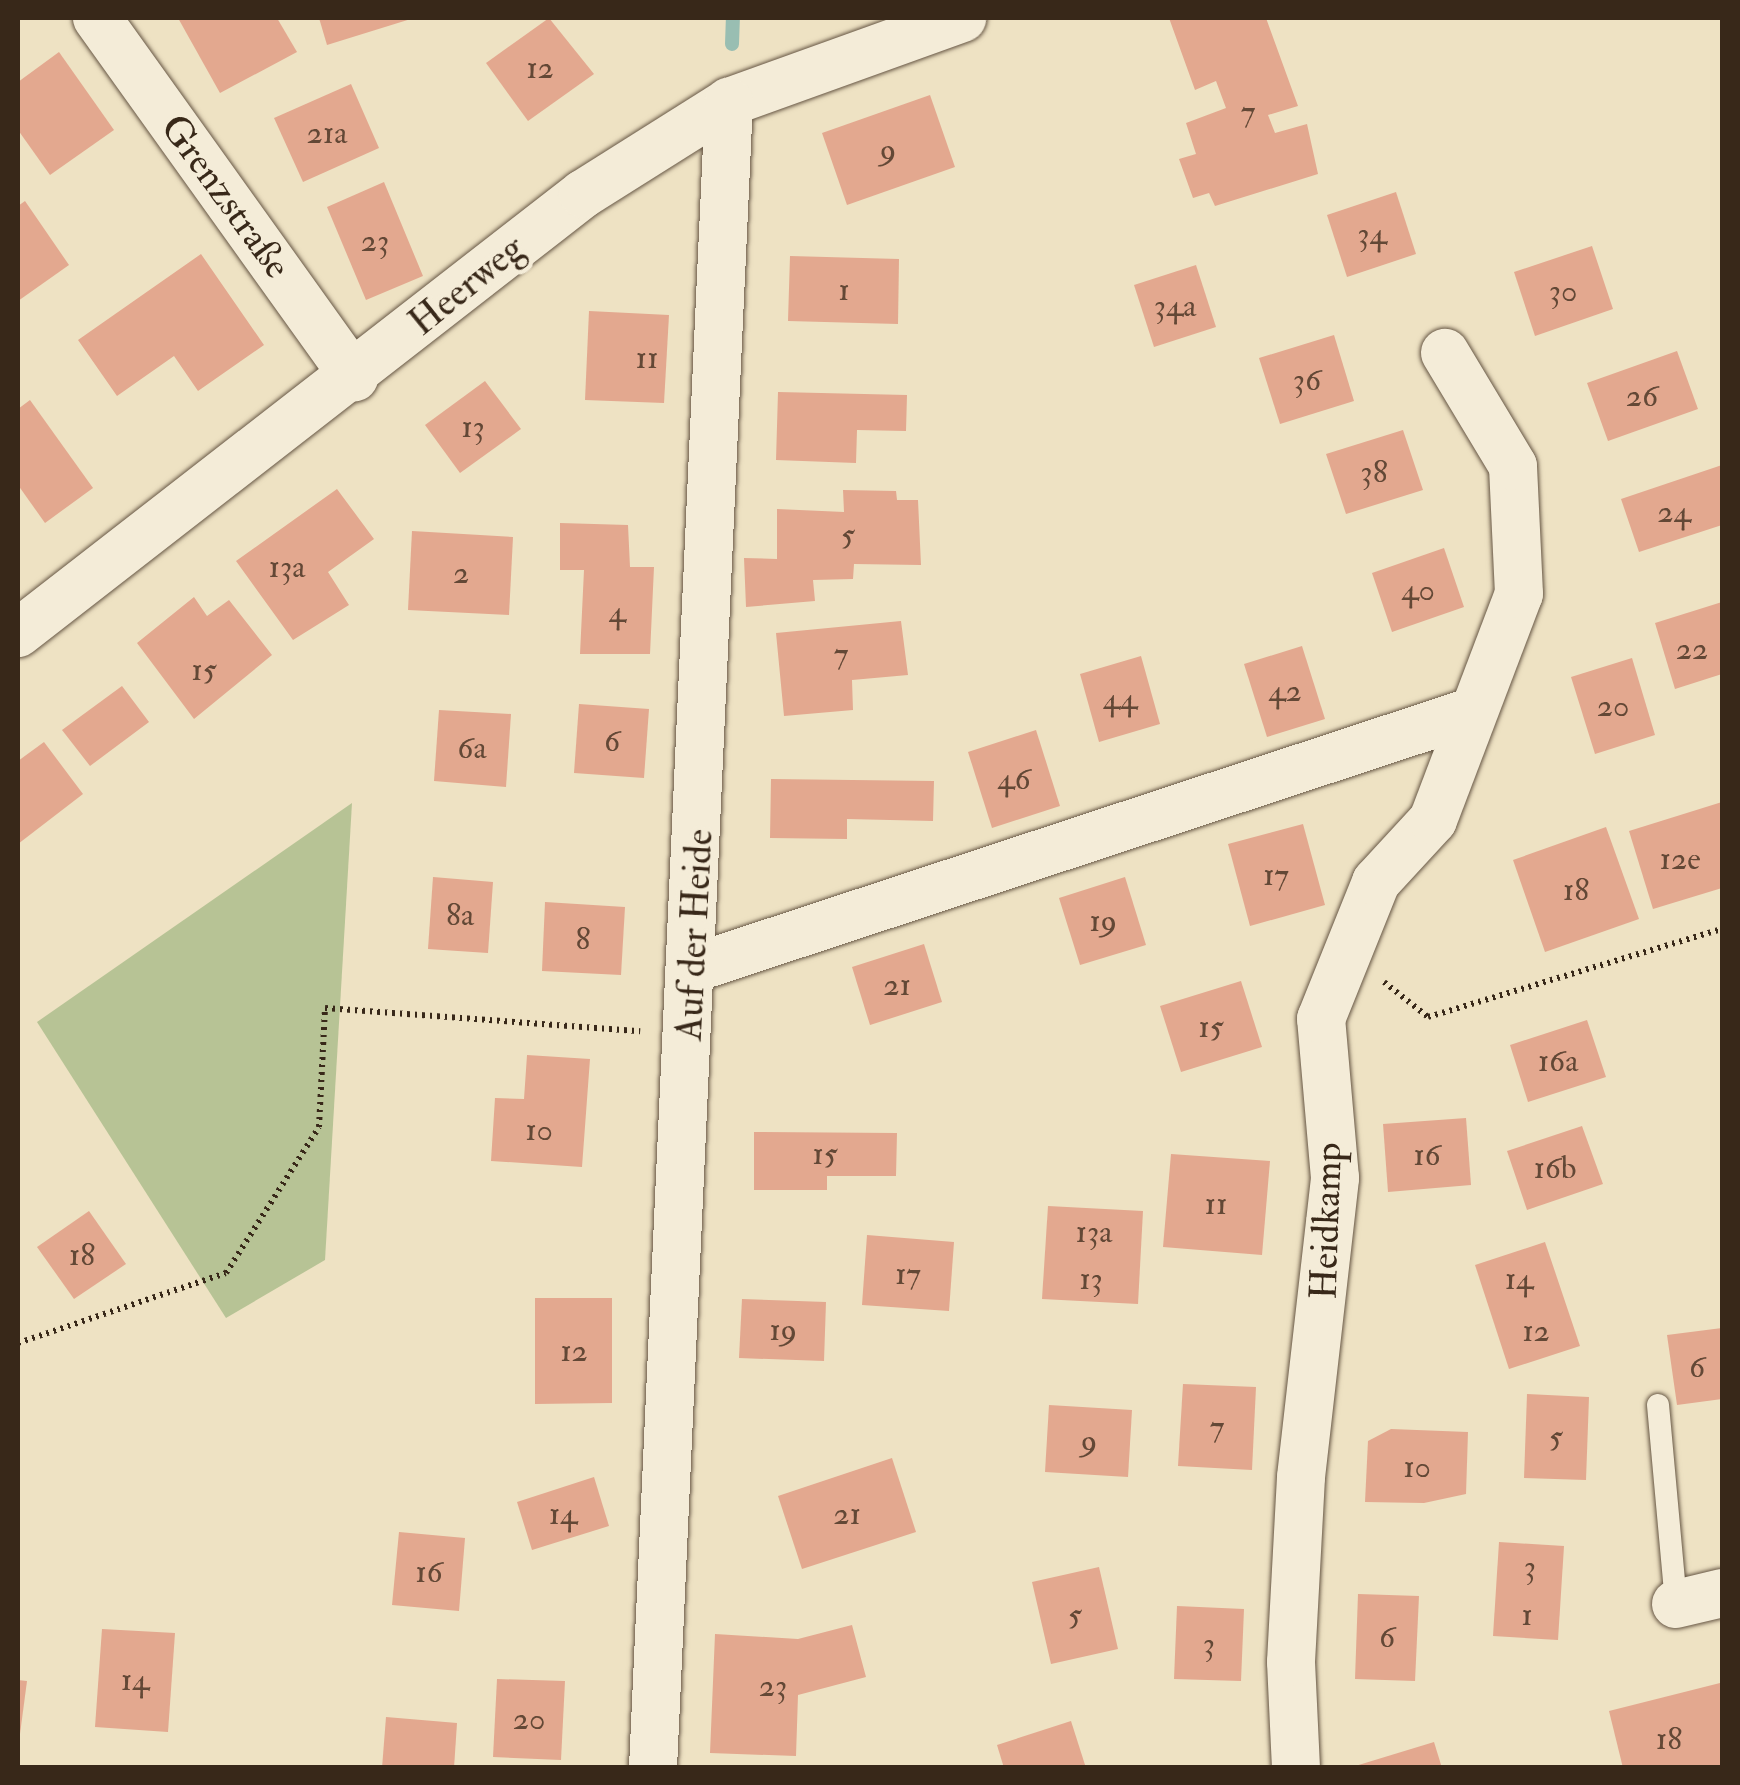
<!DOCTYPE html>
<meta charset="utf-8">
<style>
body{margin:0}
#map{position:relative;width:1740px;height:1785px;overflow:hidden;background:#eee2c3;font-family:"IM FELL Double Pica",serif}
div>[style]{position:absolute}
.green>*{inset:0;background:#b7c395}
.stream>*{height:14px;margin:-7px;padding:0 7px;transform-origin:7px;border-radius:7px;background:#99beb2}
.building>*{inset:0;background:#e3a88f}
.path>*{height:6px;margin-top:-3px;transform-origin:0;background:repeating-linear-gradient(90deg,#382819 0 2.5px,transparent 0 7.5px)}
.roads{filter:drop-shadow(0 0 2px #665644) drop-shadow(0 0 2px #665644)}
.service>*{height:22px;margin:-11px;padding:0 11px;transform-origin:11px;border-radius:11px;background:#f4ecd8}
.minor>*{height:48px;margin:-24px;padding:0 24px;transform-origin:24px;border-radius:24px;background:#f4ecd8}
span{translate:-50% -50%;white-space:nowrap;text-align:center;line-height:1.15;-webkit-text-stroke:9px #f4ecd8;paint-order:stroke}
.number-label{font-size:32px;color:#634836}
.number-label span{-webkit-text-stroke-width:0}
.street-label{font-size:38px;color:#382819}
.frame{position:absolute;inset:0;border:20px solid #382819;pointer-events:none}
</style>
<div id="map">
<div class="green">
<i style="clip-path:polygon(352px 803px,325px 1260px,226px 1318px,37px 1022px)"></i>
</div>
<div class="stream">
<i style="left:732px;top:44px;width:26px;rotate:-88deg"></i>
</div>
<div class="building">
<i style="clip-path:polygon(178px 18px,277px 18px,297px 52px,220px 93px)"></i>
<i style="clip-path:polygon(319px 18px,414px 18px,327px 45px)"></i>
<i style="clip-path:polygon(549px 18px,594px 74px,528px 121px,486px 63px)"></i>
<i style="clip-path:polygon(1169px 18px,1266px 18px,1298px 106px,1268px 115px,1275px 133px,1307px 124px,1318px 174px,1215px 206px,1209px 193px,1193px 198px,1179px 159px,1196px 154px,1186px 123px,1226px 108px,1216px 81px,1195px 90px)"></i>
<i style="clip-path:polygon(59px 52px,114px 130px,50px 175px,18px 130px,18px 82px)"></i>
<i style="clip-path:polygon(351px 84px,379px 148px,303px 182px,274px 118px)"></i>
<i style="clip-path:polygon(930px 95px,955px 167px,847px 205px,822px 133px)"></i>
<i style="clip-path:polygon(384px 182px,423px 276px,366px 300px,327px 207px)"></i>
<i style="clip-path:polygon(1396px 192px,1416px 254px,1347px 277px,1327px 215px)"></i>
<i style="clip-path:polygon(25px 201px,69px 265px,18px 301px,18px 206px)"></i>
<i style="clip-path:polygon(1592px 246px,1613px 309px,1535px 336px,1514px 272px)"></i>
<i style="clip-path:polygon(201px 254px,264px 345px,198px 391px,174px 356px,117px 396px,78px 340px)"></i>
<i style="clip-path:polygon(790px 256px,899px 259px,898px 324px,788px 321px)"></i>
<i style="clip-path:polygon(1196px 265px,1216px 327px,1154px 347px,1134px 285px)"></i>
<i style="clip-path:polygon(589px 311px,669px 315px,664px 403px,585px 400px)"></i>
<i style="clip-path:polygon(1334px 335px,1354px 401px,1280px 424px,1259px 358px)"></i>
<i style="clip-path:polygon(1677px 351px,1698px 409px,1608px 441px,1587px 383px)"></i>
<i style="clip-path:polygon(485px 381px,521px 429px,460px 473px,425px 425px)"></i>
<i style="clip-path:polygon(778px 392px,907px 395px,906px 431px,857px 430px,856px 463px,776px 460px)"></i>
<i style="clip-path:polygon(30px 400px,93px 488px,45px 523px,18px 485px,18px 409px)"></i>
<i style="clip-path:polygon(1403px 430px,1423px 490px,1346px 514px,1326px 454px)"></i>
<i style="clip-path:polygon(1722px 465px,1722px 525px,1639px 552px,1621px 499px)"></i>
<i style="clip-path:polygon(337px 489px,374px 539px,328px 572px,349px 605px,293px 640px,236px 561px)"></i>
<i style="clip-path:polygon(843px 490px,896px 491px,897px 500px,918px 500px,921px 565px,854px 564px,853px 579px,813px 580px,815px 601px,746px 607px,744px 558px,777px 559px,777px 509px,844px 512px)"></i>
<i style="clip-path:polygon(560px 523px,628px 525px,630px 567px,654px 567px,650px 654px,580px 654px,584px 570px,560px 570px)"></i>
<i style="clip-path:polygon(412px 531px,513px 537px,509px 615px,408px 610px)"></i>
<i style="clip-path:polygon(1444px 548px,1464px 607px,1392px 632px,1372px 573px)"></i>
<i style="clip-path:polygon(194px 597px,207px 616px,229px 600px,272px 655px,194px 719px,137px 643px)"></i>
<i style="clip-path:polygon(1722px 602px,1722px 674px,1675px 689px,1655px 623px)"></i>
<i style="clip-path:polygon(901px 621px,908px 675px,852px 680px,853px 710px,784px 716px,776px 633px)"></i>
<i style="clip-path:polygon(1302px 646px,1325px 719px,1267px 737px,1244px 664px)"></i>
<i style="clip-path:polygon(1141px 656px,1160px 724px,1099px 742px,1080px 674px)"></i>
<i style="clip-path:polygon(1632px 658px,1655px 735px,1595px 754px,1571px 677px)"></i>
<i style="clip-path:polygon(122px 686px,149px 722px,90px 766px,62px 730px)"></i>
<i style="clip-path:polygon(579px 704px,649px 709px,644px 778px,574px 773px)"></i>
<i style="clip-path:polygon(439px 710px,511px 714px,506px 787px,434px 781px)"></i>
<i style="clip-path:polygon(1036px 730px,1060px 806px,992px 828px,968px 752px)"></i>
<i style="clip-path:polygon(44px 742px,83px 794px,18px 844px,18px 761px)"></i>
<i style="clip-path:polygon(771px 779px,934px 781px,933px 821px,847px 819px,847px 839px,770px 838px)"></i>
<i style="clip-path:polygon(1722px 802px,1722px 888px,1653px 909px,1629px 831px)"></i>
<i style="clip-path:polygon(1303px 824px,1325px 905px,1250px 926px,1228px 844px)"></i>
<i style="clip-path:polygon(1606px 827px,1639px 919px,1545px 952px,1513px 860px)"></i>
<i style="clip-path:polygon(433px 877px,493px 882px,488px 953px,428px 949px)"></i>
<i style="clip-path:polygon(1125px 877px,1146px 945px,1080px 965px,1059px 898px)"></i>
<i style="clip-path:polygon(545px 902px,625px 907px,621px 975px,542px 971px)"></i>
<i style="clip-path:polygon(924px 944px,942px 1002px,870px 1025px,852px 967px)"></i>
<i style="clip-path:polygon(1241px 981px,1262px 1047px,1181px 1072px,1160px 1006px)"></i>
<i style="clip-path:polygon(1587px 1020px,1606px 1077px,1528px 1102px,1510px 1045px)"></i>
<i style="clip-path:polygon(527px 1055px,590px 1059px,582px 1167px,491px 1161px,495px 1098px,524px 1099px)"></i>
<i style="clip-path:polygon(1466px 1118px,1471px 1185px,1388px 1192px,1383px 1124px)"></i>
<i style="clip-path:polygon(1582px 1126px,1603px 1184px,1527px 1210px,1507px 1151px)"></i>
<i style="clip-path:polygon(754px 1132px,897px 1133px,896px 1176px,827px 1176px,827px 1190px,754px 1190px)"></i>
<i style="clip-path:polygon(1171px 1154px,1270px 1161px,1262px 1255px,1163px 1247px)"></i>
<i style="clip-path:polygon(1048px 1206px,1143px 1211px,1138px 1304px,1042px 1299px)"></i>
<i style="clip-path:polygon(89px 1211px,126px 1264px,74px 1299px,37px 1247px)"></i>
<i style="clip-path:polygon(867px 1235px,954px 1242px,949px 1311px,862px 1305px)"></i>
<i style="clip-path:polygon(1545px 1242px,1580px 1346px,1509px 1369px,1475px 1265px)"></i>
<i style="clip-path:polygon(535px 1298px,612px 1298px,612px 1403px,535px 1404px)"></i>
<i style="clip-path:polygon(742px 1299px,826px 1302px,824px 1361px,739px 1358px)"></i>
<i style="clip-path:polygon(1722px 1328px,1722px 1399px,1677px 1405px,1667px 1335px)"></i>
<i style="clip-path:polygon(1183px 1384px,1256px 1387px,1252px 1470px,1178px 1466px)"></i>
<i style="clip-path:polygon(1527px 1394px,1589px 1397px,1586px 1480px,1524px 1478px)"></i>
<i style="clip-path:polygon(1049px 1405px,1132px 1410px,1128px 1477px,1045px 1472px)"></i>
<i style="clip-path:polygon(1391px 1429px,1468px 1432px,1466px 1494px,1424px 1503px,1365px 1502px,1368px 1441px)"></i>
<i style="clip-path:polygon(892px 1458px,916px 1532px,802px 1569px,778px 1496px)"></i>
<i style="clip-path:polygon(594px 1477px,609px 1526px,532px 1550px,517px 1502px)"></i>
<i style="clip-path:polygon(399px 1532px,465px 1538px,459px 1611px,392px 1605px)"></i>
<i style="clip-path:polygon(1499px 1542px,1564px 1546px,1558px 1640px,1493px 1636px)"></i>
<i style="clip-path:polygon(1099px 1567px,1118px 1649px,1051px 1664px,1032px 1582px)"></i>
<i style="clip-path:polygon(1358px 1594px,1419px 1596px,1415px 1681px,1355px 1679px)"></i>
<i style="clip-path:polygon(1177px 1606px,1244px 1609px,1241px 1681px,1174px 1679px)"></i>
<i style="clip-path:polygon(852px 1625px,866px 1677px,798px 1695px,796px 1756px,710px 1753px,715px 1634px,798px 1639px)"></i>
<i style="clip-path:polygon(102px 1629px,175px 1633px,168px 1732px,95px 1727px)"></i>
<i style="clip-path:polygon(497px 1679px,565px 1681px,561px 1760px,493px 1757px)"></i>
<i style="clip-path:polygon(18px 1680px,27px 1681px,20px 1734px,18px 1733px)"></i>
<i style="clip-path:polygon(1720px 1683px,1722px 1768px,1623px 1768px,1609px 1711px)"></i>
<i style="clip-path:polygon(386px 1717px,457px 1723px,454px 1768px,382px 1768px)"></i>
<i style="clip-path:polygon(1071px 1721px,1086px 1768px,1004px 1768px,997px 1745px)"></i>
<i style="clip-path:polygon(1434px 1742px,1442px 1768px,1352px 1768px,1352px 1767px)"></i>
</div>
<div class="path">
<i style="left:1384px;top:982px;width:56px;rotate:38.5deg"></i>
<i style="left:1428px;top:1017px;width:307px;rotate:-16.7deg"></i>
<i style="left:18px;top:1343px;width:219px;rotate:-18.6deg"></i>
<i style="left:226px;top:1273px;width:173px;rotate:-57.5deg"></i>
<i style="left:319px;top:1127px;width:119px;rotate:-87.1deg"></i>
<i style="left:325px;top:1008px;width:316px;rotate:4.2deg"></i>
</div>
<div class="roads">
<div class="service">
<i style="left:1658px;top:1405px;width:200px;rotate:84.8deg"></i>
</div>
<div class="minor">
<i style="left:97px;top:18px;width:442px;rotate:54.4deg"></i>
<i style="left:18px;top:633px;width:716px;rotate:-37.85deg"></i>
<i style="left:583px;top:194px;width:173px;rotate:-32.2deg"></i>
<i style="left:729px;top:102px;width:248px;rotate:-19.8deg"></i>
<i style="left:694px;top:968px;width:818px;rotate:-18.24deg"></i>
<i style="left:1676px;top:1604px;width:47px;rotate:-13.4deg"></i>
<i style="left:653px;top:1768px;width:1668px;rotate:-87.39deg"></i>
<i style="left:1296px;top:1768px;width:106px;rotate:-92.7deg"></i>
<i style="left:1291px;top:1662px;width:185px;rotate:-86.9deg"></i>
<i style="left:1301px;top:1477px;width:301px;rotate:-83.5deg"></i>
<i style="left:1335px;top:1178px;width:160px;rotate:-95deg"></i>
<i style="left:1321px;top:1019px;width:148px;rotate:-68.1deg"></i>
<i style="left:1376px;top:882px;width:84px;rotate:-47.4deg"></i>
<i style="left:1433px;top:820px;width:242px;rotate:-69.2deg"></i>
<i style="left:1519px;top:594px;width:128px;rotate:-92.7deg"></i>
<i style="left:1513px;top:466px;width:132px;rotate:-121deg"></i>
</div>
</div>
<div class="number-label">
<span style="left:540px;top:68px">12</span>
<span style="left:1248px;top:112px">7</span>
<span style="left:327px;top:133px">21a</span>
<span style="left:888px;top:150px">9</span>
<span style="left:1372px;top:234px">34</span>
<span style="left:375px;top:241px">23</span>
<span style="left:844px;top:290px">1</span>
<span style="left:1563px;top:291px">30</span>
<span style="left:1175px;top:306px">34a</span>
<span style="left:647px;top:358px">11</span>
<span style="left:1307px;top:380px">36</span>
<span style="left:1642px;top:396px">26</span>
<span style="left:473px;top:427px">13</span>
<span style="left:1374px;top:472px">38</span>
<span style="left:1674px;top:512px">24</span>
<span style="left:848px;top:535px">5</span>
<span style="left:287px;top:567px">13a</span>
<span style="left:461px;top:573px">2</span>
<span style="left:1418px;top:590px">40</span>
<span style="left:617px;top:612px">4</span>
<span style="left:1692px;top:649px">22</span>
<span style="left:841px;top:654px">7</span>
<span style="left:204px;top:670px">15</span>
<span style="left:1285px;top:691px">42</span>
<span style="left:1120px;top:699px">44</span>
<span style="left:1613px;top:706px">20</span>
<span style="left:612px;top:741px">6</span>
<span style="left:472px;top:748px">6a</span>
<span style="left:1014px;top:779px">46</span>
<span style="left:1680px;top:859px">12e</span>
<span style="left:1276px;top:875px">17</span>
<span style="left:1576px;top:890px">18</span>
<span style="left:460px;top:915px">8a</span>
<span style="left:1103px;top:921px">19</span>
<span style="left:583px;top:939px">8</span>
<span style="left:897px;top:985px">21</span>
<span style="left:1211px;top:1027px">15</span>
<span style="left:1558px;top:1061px">16a</span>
<span style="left:539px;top:1130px">10</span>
<span style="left:825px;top:1154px">15</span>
<span style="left:1427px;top:1155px">16</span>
<span style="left:1555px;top:1168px">16b</span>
<span style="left:1216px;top:1204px">11</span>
<span style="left:1094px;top:1232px">13a</span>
<span style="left:82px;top:1255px">18</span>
<span style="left:908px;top:1274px">17</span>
<span style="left:1091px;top:1279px">13</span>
<span style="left:1519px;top:1279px">14</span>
<span style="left:783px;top:1330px">19</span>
<span style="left:1536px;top:1331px">12</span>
<span style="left:574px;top:1351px">12</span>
<span style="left:1697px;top:1367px">6</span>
<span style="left:1217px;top:1427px">7</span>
<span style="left:1556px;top:1437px">5</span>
<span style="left:1089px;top:1441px">9</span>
<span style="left:1417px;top:1467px">10</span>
<span style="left:563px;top:1514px">14</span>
<span style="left:847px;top:1514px">21</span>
<span style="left:1530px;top:1567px">3</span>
<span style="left:429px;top:1572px">16</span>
<span style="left:1075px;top:1615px">5</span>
<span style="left:1527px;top:1615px">1</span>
<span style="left:1387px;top:1637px">6</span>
<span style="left:1209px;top:1644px">3</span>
<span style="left:135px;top:1680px">14</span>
<span style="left:773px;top:1686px">23</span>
<span style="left:529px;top:1719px">20</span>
<span style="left:1669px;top:1739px">18</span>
</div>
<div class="street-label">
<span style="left:225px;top:197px;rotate:54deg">Grenzstraße</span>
<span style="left:467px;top:286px;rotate:-39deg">Heerweg</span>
<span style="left:695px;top:935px;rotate:-87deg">Auf der Heide</span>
<span style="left:1327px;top:1221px;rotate:-88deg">Heidkamp</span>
</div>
<div class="frame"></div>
</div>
